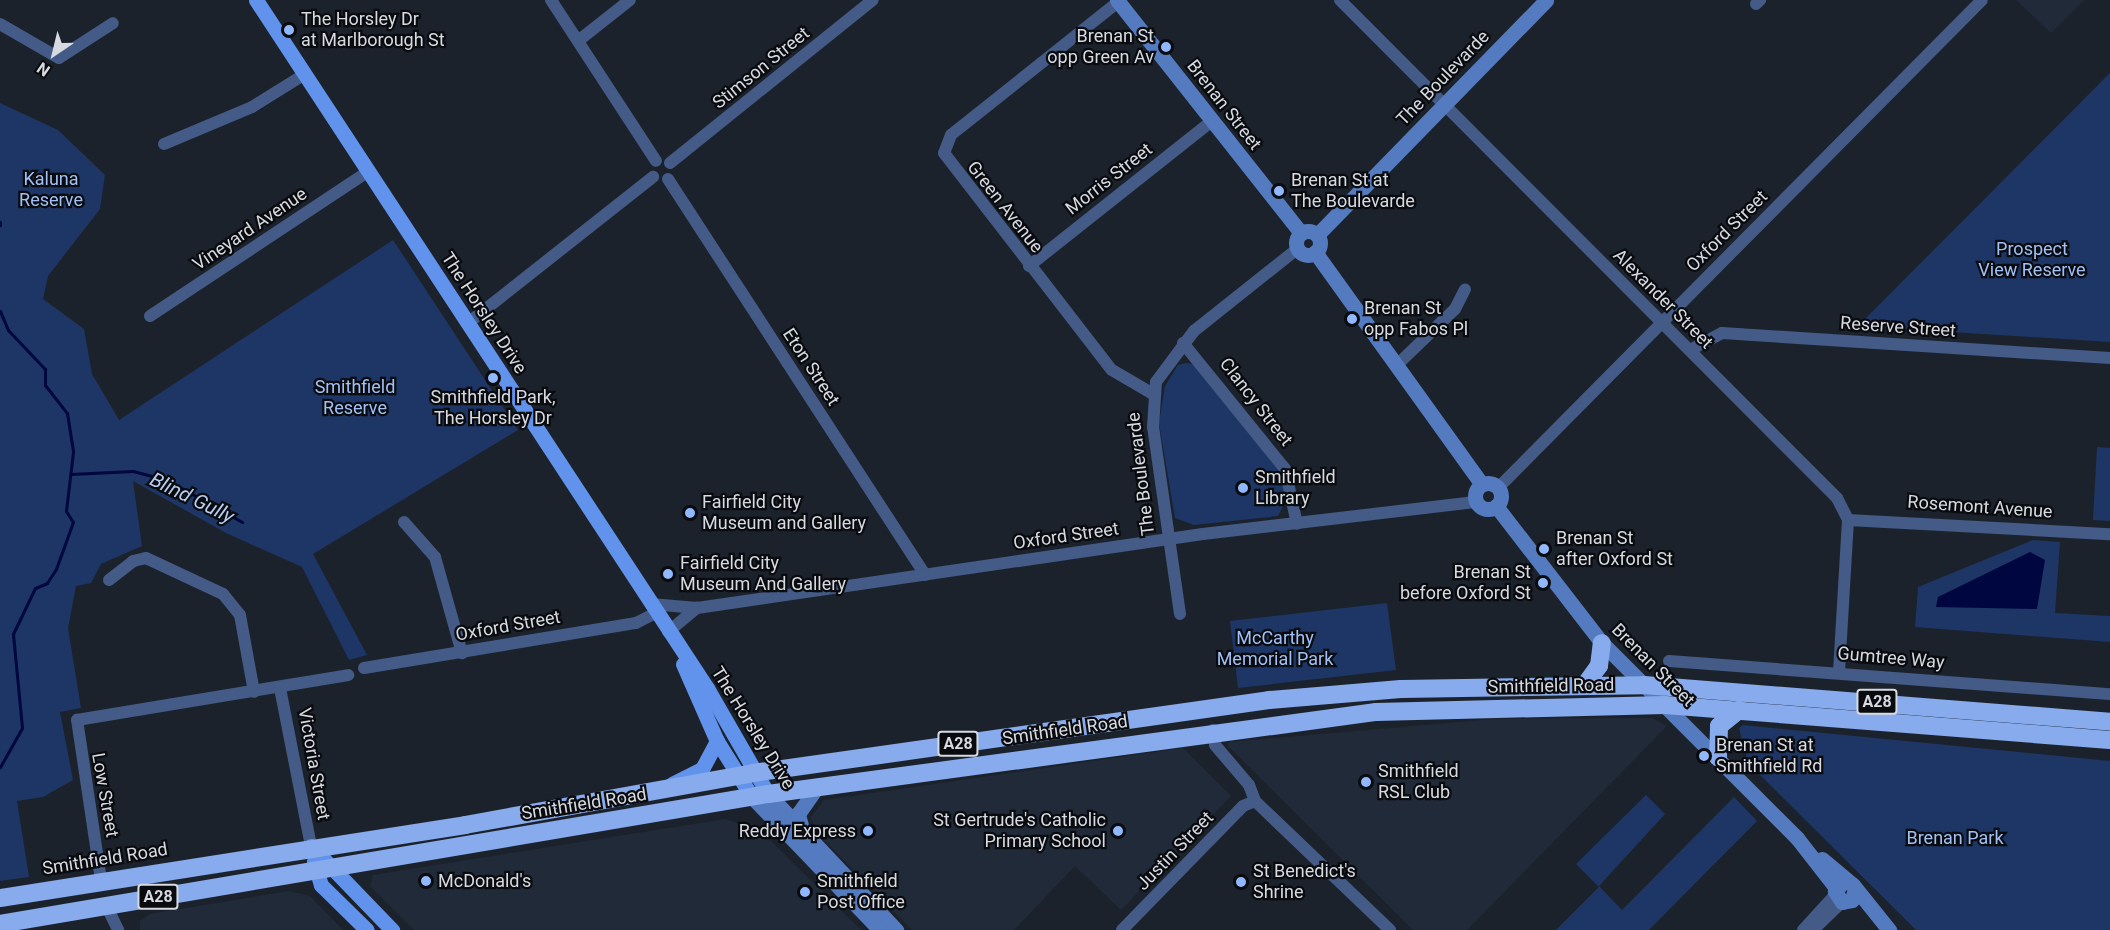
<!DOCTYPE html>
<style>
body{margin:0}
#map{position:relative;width:2110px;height:930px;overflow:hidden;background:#1c222b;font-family:Roboto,sans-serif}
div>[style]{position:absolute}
.built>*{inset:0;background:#212a39}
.green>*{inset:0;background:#1d3665}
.water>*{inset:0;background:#000640}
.stream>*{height:3px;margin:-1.5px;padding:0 1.5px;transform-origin:1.5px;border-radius:1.5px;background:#000640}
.street>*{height:12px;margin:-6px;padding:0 6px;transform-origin:6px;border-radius:6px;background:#435b86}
.secondary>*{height:15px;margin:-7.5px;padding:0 7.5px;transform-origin:7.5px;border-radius:7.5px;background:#547abf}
.secondary>.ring{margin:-7.5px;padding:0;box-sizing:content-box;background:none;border:15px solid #547abf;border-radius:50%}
.primary>*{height:15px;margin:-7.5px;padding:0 7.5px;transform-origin:7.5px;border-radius:7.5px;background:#6192ec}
.highway>*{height:18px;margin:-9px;padding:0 9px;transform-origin:9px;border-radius:9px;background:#87abec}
.dots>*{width:16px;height:16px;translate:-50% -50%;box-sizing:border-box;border:3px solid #090b0f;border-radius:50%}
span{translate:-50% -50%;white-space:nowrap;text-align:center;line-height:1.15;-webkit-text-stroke:4.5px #090b0f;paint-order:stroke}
.shield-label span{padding:2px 4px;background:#090b0f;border:2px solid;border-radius:4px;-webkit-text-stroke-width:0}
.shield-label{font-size:16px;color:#d7dbe1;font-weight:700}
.poi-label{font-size:18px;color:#d7dbe1}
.left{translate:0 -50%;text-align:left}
.right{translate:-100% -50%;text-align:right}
.street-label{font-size:18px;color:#d7dbe1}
.park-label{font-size:18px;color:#a1c0f6}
.water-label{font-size:20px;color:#b8cdf2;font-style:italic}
.north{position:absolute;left:24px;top:24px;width:60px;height:60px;-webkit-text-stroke:4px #090b0f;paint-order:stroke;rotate:215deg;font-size:16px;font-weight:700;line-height:24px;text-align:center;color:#d7dbe1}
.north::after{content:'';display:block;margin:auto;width:21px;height:27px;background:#d7dbe1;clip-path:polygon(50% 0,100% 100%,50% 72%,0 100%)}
</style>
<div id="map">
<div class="built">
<i style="clip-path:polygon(2016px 0,2084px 0,2051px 33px)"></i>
<i style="clip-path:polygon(1652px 718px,1667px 726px,1467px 930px,1413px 930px,1228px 746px,1229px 742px,1494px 719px)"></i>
<i style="clip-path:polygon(1183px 748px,1231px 796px,1121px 910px,1075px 866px,1014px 930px,912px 930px,824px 840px,810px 818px,824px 800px)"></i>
<i style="clip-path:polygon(725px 819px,761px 831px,861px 930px,414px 930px,370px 886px,373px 875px)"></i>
<i style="clip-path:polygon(289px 891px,310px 896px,343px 930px,140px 930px,140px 921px,150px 914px)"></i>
</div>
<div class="green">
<i style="clip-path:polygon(2110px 73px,2110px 342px,1858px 326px)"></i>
<i style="clip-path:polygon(0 103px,58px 130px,105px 175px,100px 209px,48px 276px,43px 299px,84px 329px,92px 374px,119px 420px,393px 240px,518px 430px,313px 554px,367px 655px,349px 660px,302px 567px,226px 533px,133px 481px,142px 546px,101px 564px,91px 583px,76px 586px,68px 628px,81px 708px,60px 712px,73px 780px,43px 797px,17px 801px,29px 877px,0 881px)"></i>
<i style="clip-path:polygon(1186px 363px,1195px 364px,1280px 472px,1287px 498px,1278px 516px,1194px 525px,1175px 518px,1159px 423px,1165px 386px,1178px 365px)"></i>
<i style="clip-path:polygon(2097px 447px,2110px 448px,2110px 521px,2093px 520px)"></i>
<i style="clip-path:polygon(2033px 540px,2060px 542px,2055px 613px,2110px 616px,2110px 642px,1915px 627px,1918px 587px)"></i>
<i style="clip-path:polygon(1387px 603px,1396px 670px,1238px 688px,1230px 621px)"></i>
<i style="clip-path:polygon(1743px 725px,2110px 761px,2110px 930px,1916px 930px,1748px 763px,1739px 728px)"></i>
<i style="clip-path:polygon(1646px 795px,1665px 814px,1599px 886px,1622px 910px,1734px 797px,1757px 821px,1649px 930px,1556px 930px,1599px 887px,1576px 864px)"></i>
</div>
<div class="water">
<i style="clip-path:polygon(2030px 552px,2045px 560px,2037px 609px,1936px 607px,1938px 597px)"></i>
</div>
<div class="stream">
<i style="left:0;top:222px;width:3px;rotate:90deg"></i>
<i style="left:0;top:311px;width:21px;rotate:67deg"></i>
<i style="left:8px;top:330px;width:54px;rotate:46.5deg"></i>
<i style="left:45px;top:369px;width:16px;rotate:90deg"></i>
<i style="left:45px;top:385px;width:36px;rotate:52deg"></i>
<i style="left:67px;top:413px;width:39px;rotate:81deg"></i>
<i style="left:73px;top:452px;width:59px;rotate:96.8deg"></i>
<i style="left:66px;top:511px;width:13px;rotate:58deg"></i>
<i style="left:73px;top:522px;width:50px;rotate:109.9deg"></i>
<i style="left:56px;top:569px;width:17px;rotate:123deg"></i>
<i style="left:47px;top:583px;width:13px;rotate:157deg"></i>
<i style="left:35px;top:588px;width:51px;rotate:115.6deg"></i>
<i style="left:13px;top:634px;width:94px;rotate:84.5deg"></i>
<i style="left:22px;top:728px;width:45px;rotate:119.4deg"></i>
<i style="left:71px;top:474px;width:62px;rotate:-2.8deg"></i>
<i style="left:133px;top:471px;width:35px;rotate:15deg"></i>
<i style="left:167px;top:480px;width:86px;rotate:29.2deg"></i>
</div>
<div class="street">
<i style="left:551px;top:0;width:192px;rotate:56.9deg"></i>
<i style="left:1340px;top:0;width:704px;rotate:45.06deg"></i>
<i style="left:1837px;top:498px;width:25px;rotate:63deg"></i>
<i style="left:1848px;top:520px;width:151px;rotate:93.4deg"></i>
<i style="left:1118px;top:2px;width:213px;rotate:141.5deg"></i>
<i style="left:951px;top:135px;width:19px;rotate:111deg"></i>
<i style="left:944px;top:153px;width:274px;rotate:52.3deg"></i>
<i style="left:1112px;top:370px;width:48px;rotate:30.3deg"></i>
<i style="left:1756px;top:4px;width:6px;rotate:-45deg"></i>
<i style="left:0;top:24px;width:68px;rotate:30deg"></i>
<i style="left:59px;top:58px;width:64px;rotate:-32.9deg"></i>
<i style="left:578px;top:41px;width:66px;rotate:-38.3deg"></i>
<i style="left:164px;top:144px;width:95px;rotate:-22.8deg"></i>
<i style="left:252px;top:107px;width:62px;rotate:-31.9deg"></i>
<i style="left:670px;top:163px;width:260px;rotate:-38.8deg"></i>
<i style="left:668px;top:179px;width:472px;rotate:57deg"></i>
<i style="left:1029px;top:266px;width:233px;rotate:-38.4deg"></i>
<i style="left:150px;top:316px;width:263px;rotate:-33.5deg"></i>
<i style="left:468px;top:323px;width:236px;rotate:-38.3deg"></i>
<i style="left:1183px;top:343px;width:162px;rotate:51deg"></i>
<i style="left:1285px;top:469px;width:56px;rotate:77.7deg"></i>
<i style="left:1690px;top:350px;width:36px;rotate:-28deg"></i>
<i style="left:1722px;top:333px;width:389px;rotate:3.7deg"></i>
<i style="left:1398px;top:364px;width:79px;rotate:-44deg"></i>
<i style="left:1455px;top:309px;width:22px;rotate:-63deg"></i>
<i style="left:1498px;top:488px;width:687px;rotate:-45.24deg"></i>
<i style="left:1848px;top:520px;width:262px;rotate:3.1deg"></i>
<i style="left:404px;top:522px;width:47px;rotate:48.5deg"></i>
<i style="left:435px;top:557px;width:100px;rotate:74.3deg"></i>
<i style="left:109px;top:580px;width:31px;rotate:-38deg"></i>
<i style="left:133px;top:561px;width:13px;rotate:-13deg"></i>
<i style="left:146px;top:558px;width:85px;rotate:25.1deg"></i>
<i style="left:223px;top:594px;width:27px;rotate:51deg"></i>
<i style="left:240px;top:615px;width:78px;rotate:79.7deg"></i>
<i style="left:651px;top:604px;width:46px;rotate:5deg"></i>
<i style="left:697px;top:608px;width:511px;rotate:-8.32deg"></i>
<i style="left:1203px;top:534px;width:276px;rotate:-6.7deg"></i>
<i style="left:1180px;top:614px;width:189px;rotate:-98.2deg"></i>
<i style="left:1153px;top:427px;width:45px;rotate:-86.2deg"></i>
<i style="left:1156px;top:382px;width:64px;rotate:-53.3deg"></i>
<i style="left:1194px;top:331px;width:132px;rotate:-38.5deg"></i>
<i style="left:668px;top:632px;width:38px;rotate:-40deg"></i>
<i style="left:1669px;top:661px;width:442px;rotate:4.3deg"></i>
<i style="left:364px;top:668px;width:276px;rotate:-9.4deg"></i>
<i style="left:636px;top:623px;width:22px;rotate:-27deg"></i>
<i style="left:280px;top:688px;width:161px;rotate:78.9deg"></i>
<i style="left:1213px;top:730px;width:15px;rotate:82deg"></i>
<i style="left:1215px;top:745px;width:52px;rotate:49.6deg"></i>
<i style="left:1249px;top:785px;width:17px;rotate:69deg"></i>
<i style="left:1255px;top:801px;width:187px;rotate:43.7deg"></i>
<i style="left:101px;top:880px;width:162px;rotate:-98.5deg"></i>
<i style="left:77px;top:720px;width:275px;rotate:-9.4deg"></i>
<i style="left:106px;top:905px;width:28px;rotate:64deg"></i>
<i style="left:1122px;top:930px;width:173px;rotate:-45.7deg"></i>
<i style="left:1243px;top:806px;width:13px;rotate:-23deg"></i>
<i style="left:1803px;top:930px;width:47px;rotate:-47.6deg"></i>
<i style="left:1813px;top:930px;width:40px;rotate:-44deg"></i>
</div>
<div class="secondary">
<i style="left:1117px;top:0;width:297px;rotate:51.7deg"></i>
<i class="ring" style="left:1296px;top:231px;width:9px;height:9px"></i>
<i style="left:1317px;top:235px;width:328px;rotate:-45.7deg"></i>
<i style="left:1315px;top:252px;width:286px;rotate:54.3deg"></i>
<i class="ring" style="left:1475px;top:483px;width:11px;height:11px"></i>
<i style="left:1496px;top:506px;width:173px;rotate:52.3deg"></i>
<i style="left:1602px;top:643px;width:276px;rotate:45deg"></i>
<i style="left:1797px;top:838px;width:63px;rotate:52deg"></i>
<i style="left:768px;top:794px;width:187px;rotate:46.7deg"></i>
<i style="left:752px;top:797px;width:185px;rotate:46.1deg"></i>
<i style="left:803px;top:832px;width:19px;rotate:-106deg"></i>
<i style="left:798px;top:814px;width:33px;rotate:-55deg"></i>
<i style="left:1822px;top:859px;width:40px;rotate:40deg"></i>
<i style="left:1853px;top:885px;width:58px;rotate:51.3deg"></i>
<i style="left:1842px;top:883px;width:11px;rotate:131deg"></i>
<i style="left:1835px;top:891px;width:13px;rotate:58deg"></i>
<i style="left:1842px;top:902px;width:10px;rotate:-11deg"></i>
<i style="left:1852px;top:900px;width:12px;rotate:-76deg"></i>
</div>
<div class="primary">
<i style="left:256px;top:0;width:823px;rotate:56.75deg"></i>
<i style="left:707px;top:688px;width:122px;rotate:60.1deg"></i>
<i style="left:683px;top:664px;width:84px;rotate:66.2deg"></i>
<i style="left:717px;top:741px;width:66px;rotate:58deg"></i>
<i style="left:672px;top:784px;width:34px;rotate:-27deg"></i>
<i style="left:702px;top:769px;width:32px;rotate:-62deg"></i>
<i style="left:311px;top:846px;width:117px;rotate:46deg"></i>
<i style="left:314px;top:861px;width:25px;rotate:74deg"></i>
<i style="left:321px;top:885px;width:64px;rotate:44.4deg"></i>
</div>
<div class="highway">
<i style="left:1585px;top:685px;width:24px;rotate:-54deg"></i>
<i style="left:1599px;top:666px;width:23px;rotate:-83deg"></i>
<i style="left:1718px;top:757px;width:31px;rotate:-88deg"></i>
<i style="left:1719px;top:726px;width:26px;rotate:-39deg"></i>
<i style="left:0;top:898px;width:471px;rotate:-8.9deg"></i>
<i style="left:465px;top:825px;width:293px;rotate:-10.2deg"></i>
<i style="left:753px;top:773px;width:521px;rotate:-8.05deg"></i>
<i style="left:1269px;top:700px;width:132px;rotate:-4.8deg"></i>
<i style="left:1401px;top:689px;width:243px;rotate:-0.9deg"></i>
<i style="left:1644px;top:685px;width:467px;rotate:4.5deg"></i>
<i style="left:0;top:924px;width:779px;rotate:-9.61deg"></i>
<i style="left:768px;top:794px;width:614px;rotate:-7.68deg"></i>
<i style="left:1376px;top:712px;width:289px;rotate:-1.4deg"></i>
<i style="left:1665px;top:705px;width:446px;rotate:4.5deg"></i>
</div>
<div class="dots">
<i style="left:289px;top:30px;background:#91b8fd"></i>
<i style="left:1166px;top:47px;background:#91b8fd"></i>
<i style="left:1279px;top:191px;background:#91b8fd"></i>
<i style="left:1352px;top:319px;background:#91b8fd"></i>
<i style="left:493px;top:378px;background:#91b8fd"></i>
<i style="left:1243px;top:488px;background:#91b8fd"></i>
<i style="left:690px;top:513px;background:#91b8fd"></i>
<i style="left:1544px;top:549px;background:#91b8fd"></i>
<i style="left:668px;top:574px;background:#91b8fd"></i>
<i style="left:1543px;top:583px;background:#91b8fd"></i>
<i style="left:1704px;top:756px;background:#91b8fd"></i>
<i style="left:1366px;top:782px;background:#91b8fd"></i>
<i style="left:868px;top:831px;background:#91b8fd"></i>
<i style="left:1118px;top:831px;background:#91b8fd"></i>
<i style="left:426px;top:881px;background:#91b8fd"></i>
<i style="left:1241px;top:882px;background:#91b8fd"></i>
<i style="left:805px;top:892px;background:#91b8fd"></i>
</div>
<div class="shield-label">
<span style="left:1877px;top:702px">A28</span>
<span style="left:958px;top:744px">A28</span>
<span style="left:158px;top:897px">A28</span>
</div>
<div class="poi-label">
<span class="left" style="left:301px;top:30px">The Horsley Dr<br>at Marlborough St</span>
<span class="right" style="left:1154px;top:47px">Brenan St<br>opp Green Av</span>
<span class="left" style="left:1291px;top:191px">Brenan St at<br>The Boulevarde</span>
<span class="left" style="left:1364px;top:319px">Brenan St<br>opp Fabos Pl</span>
<span style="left:493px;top:408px">Smithfield Park,<br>The Horsley Dr</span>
<span class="left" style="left:1255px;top:488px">Smithfield<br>Library</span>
<span class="left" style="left:702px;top:513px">Fairfield City<br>Museum and Gallery</span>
<span class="left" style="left:1556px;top:549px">Brenan St<br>after Oxford St</span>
<span class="left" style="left:680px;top:574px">Fairfield City<br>Museum And Gallery</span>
<span class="right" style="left:1531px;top:583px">Brenan St<br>before Oxford St</span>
<span class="left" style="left:1716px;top:756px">Brenan St at<br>Smithfield Rd</span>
<span class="left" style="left:1378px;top:782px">Smithfield<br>RSL Club</span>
<span class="right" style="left:1106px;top:831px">St Gertrude's Catholic<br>Primary School</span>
<span class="right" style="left:856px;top:831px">Reddy Express</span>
<span class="left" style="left:1253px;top:882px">St Benedict's<br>Shrine</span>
<span class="left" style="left:438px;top:881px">McDonald's</span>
<span class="left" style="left:817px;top:892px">Smithfield<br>Post Office</span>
</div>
<div class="street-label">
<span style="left:761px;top:68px;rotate:-39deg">Stimson Street</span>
<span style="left:1443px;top:78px;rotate:-46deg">The Boulevarde</span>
<span style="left:1224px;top:105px;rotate:52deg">Brenan Street</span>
<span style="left:1109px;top:179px;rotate:-38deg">Morris Street</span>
<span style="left:1005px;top:207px;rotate:52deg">Green Avenue</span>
<span style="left:250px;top:229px;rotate:-34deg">Vineyard Avenue</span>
<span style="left:1727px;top:231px;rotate:-45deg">Oxford Street</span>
<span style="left:1663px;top:299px;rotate:45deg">Alexander Street</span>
<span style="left:484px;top:313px;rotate:57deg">The Horsley Drive</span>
<span style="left:1898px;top:327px;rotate:4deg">Reserve Street</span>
<span style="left:811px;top:367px;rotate:57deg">Eton Street</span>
<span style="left:1256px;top:402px;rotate:52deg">Clancy Street</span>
<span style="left:1141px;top:474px;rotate:-97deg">The Boulevarde</span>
<span style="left:1980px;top:507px;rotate:4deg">Rosemont Avenue</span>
<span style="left:1066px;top:536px;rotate:-8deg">Oxford Street</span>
<span style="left:508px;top:626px;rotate:-10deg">Oxford Street</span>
<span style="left:1891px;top:658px;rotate:5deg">Gumtree Way</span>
<span style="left:1653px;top:665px;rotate:45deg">Brenan Street</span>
<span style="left:1551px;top:686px;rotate:-1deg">Smithfield Road</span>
<span style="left:753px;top:728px;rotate:58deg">The Horsley Drive</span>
<span style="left:1065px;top:730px;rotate:-8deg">Smithfield Road</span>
<span style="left:314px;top:764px;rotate:80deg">Victoria Street</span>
<span style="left:105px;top:795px;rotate:80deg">Low Street</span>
<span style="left:584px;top:804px;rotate:-9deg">Smithfield Road</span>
<span style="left:1175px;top:851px;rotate:-46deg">Justin Street</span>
<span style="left:105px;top:859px;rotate:-9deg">Smithfield Road</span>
</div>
<div class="park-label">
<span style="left:51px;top:190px">Kaluna<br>Reserve</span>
<span style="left:2032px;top:260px">Prospect<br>View Reserve</span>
<span style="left:355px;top:398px">Smithfield<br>Reserve</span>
<span style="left:1275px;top:649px">McCarthy<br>Memorial Park</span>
<span style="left:1955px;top:838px">Brenan Park</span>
</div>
<div class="water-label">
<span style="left:192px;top:498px;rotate:26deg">Blind Gully</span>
</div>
<div class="north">N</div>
</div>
